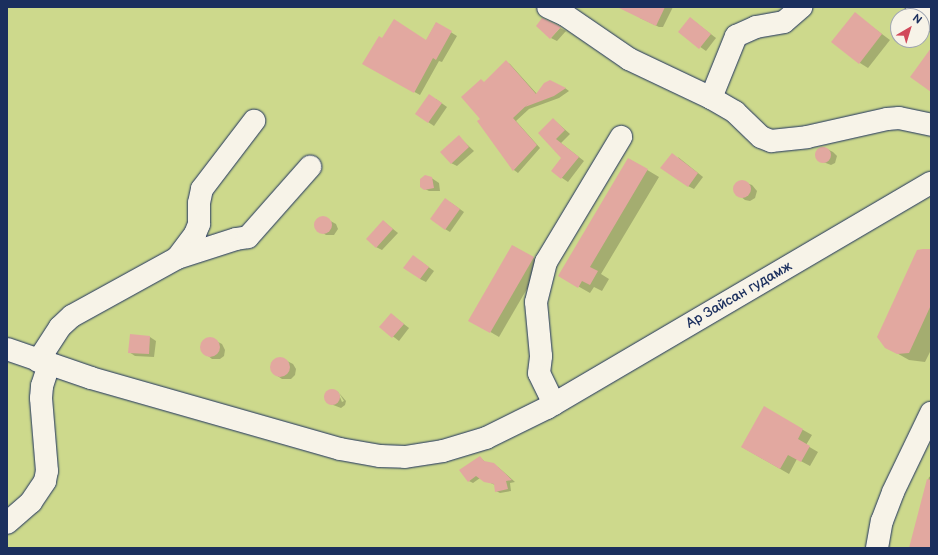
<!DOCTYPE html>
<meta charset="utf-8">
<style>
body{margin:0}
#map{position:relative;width:938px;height:555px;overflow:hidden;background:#f7f3e8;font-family:"Balsamiq Sans",sans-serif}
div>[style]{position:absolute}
.green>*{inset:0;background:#cdd98c}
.shadow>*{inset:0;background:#0003}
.building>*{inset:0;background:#e2a8a0}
.round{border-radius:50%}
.roads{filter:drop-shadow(0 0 1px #1b2f5e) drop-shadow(0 0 1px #1b2f5e)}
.minor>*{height:22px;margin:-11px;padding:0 11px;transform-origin:11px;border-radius:11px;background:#f7f3e8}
span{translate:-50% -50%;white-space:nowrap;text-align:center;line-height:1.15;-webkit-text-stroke:3.5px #f7f3e8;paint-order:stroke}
.street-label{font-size:14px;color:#1b2f5e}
.frame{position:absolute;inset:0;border:8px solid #1b2f5e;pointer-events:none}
.north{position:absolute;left:890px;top:8px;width:40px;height:40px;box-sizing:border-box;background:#f7f3e8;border:1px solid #9fa5b1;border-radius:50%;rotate:38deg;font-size:11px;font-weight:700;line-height:16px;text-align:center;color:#1b2f5e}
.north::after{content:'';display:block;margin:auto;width:14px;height:18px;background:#d1495b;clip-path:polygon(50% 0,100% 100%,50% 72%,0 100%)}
</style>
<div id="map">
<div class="green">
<i style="clip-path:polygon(evenodd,7px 7px,931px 7px,931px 548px,7px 548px,7px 7px,898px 16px,922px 16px,922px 40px,898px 40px,898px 16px)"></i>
</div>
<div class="shadow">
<i style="clip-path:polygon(638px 7px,673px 7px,663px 27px,659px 27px,640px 18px)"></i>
<i style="clip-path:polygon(855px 14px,890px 40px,868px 68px,860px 63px)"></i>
<i style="clip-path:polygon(690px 18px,716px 38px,706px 51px,679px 32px)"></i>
<i style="clip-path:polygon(436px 23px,457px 36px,442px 62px,439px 61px,420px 95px,364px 64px,382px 39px,426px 41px)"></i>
<i style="clip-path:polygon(560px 28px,566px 31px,557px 41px,551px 38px)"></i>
<i style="clip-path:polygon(506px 62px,510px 64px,537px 94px,565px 88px,569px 91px,559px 98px,529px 109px,516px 121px,540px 148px,518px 173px,514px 170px,479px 121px,482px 119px,485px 83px)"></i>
<i style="clip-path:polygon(436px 99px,447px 107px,434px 126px,428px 122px)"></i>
<i style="clip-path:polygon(553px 119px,570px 134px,561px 143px,584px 161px,568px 182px,552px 171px,562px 158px,539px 133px)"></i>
<i style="clip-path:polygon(459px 137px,474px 151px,457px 166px,451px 163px)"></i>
<i style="clip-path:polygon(823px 147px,833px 152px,837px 156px,835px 163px,831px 165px,818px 160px,816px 153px,818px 149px)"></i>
<i style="clip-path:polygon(678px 157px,703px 177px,694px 189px,688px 186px)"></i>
<i style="clip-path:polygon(629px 159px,659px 177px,601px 274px,609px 279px,602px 291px,594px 287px,590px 293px,560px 276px)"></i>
<i style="clip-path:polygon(430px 177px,439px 183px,440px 191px,429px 191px,423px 188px)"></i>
<i style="clip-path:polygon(741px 181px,752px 185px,757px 191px,755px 198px,750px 201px,745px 200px,735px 192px,735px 186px)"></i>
<i style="clip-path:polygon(450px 202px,464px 212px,450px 232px,445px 229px)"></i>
<i style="clip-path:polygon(323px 217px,336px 224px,338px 229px,334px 235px,326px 235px,316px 228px,316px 223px,318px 219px)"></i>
<i style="clip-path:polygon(383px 221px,398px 233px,382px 250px,376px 247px)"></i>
<i style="clip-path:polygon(513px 246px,542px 263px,499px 337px,470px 320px)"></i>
<i style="clip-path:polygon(931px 250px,931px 350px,925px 362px,909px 360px,886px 347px)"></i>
<i style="clip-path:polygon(419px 260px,434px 271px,426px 282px,420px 279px)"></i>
<i style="clip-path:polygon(391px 314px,409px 328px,399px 341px,381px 327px)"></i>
<i style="clip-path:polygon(150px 337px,156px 341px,154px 357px,135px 356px,129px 352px)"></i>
<i style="clip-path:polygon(207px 339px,216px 341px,222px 344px,225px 350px,224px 356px,220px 359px,212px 359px,202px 351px,203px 343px)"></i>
<i style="clip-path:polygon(281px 358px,293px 364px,296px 369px,295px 375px,291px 379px,282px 379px,276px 375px,271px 368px,272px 362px)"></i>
<i style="clip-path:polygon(331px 390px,338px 392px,342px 402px,344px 401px,339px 393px,346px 401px,345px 405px,341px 408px,328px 403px,325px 399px,327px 392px)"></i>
<i style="clip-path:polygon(764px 408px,812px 435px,806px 445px,818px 452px,810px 466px,797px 459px,789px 474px,742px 447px)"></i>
<i style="clip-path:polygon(480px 457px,486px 463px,498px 467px,515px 482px,510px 483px,511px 491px,500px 493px,496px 491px,495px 485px,480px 478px,473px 483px,469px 481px)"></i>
<i style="clip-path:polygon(931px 476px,931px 548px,910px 548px,929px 477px)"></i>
</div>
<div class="building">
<i style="clip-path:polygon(617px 7px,665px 7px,656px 26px)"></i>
<i style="clip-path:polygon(855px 12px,882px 34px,859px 64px,831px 42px)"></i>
<i style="clip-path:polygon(690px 17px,711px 34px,699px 49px,678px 32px)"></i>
<i style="clip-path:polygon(542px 18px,561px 27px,550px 39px,536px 26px)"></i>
<i style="clip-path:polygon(394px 19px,426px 40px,436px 22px,452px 31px,436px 60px,433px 58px,414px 93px,362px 64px,379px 36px,382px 38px)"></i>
<i style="clip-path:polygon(931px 48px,931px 92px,910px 77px)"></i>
<i style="clip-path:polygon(506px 60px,536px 94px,544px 83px,550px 80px,566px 88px,554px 96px,525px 107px,529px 103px,513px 118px,537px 145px,513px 171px,477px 121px,480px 119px,461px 97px,481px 79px,484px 82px)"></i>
<i style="clip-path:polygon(429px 94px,442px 103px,428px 123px,415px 114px)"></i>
<i style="clip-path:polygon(553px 118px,565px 130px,556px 139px,579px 157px,561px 179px,551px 171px,561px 158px,538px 133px)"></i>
<i style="clip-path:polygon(459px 135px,469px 147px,451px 164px,440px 152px)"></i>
<i class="round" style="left:815px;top:147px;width:16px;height:16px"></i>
<i style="clip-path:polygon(672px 153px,698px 173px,688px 187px,660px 168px)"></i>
<i style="clip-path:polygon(628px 158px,648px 169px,590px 267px,598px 271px,590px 285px,582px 281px,578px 288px,558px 276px)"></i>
<i style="clip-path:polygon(425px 175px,432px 177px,434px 188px,424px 190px,420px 187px,420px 179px)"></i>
<i class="round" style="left:733px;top:180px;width:18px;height:18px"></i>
<i style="clip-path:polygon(445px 198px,460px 209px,445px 230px,430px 219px)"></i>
<i class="round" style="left:314px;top:216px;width:18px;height:18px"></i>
<i style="clip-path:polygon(383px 220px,393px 229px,376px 248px,366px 239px)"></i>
<i style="clip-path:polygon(512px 245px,534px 257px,490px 333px,468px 321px)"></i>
<i style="clip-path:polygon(923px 249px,931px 249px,931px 305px,909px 353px,897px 354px,885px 348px,877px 337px,917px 250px)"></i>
<i style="clip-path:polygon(413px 255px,429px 267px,420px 279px,403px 268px)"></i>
<i style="clip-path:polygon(391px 313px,404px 324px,392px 338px,379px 327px)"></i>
<i style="clip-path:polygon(130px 334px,150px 336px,149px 354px,128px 353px)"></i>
<i class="round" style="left:200px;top:337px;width:20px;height:20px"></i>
<i class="round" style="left:270px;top:357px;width:20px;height:20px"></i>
<i class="round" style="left:324px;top:389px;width:16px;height:16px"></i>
<i style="clip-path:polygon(764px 406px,803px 429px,798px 439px,810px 446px,801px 462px,788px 455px,780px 469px,741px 447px)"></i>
<i style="clip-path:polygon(480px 456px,484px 461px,494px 463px,512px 480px,506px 481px,508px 489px,495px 492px,494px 484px,484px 482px,476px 476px,468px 482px,459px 470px)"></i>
<i style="clip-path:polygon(927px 479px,931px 480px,931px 548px,909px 548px)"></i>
</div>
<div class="roads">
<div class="minor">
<i style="left:548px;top:7px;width:19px;rotate:25deg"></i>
<i style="left:565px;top:15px;width:78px;rotate:34.5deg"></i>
<i style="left:629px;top:59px;width:91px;rotate:25.4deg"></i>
<i style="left:711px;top:98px;width:28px;rotate:30deg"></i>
<i style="left:735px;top:112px;width:36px;rotate:44deg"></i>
<i style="left:761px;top:137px;width:11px;rotate:22deg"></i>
<i style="left:771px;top:141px;width:36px;rotate:-6deg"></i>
<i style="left:807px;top:137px;width:82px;rotate:-12.7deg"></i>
<i style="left:887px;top:119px;width:12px;rotate:-5deg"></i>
<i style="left:899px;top:118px;width:33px;rotate:12deg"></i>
<i style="left:917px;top:7px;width:19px;rotate:43deg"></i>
<i style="left:711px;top:98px;width:67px;rotate:-68deg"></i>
<i style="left:736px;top:36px;width:22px;rotate:-24deg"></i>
<i style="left:756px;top:27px;width:28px;rotate:-10deg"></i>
<i style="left:784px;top:22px;width:23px;rotate:-41deg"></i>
<i style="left:177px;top:258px;width:30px;rotate:-53deg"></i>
<i style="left:195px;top:234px;width:11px;rotate:-68deg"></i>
<i style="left:199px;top:224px;width:21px;rotate:-90deg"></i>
<i style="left:199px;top:203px;width:14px;rotate:-78deg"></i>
<i style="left:202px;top:189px;width:86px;rotate:-52.6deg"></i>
<i style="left:7px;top:349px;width:89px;rotate:19deg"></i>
<i style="left:91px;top:378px;width:259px;rotate:15.9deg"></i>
<i style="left:340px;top:449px;width:41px;rotate:9.9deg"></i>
<i style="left:380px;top:456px;width:25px;rotate:2deg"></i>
<i style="left:405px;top:457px;width:38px;rotate:-9deg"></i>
<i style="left:443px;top:451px;width:45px;rotate:-16.8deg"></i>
<i style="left:486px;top:438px;width:68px;rotate:-26.2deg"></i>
<i style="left:547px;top:408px;width:445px;rotate:-30.4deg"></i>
<i style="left:38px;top:361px;width:40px;rotate:-57.1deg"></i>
<i style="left:60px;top:327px;width:16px;rotate:-43deg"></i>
<i style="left:72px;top:316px;width:120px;rotate:-28.9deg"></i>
<i style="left:177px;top:258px;width:62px;rotate:-17.9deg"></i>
<i style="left:236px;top:239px;width:12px;rotate:-9deg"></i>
<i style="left:248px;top:237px;width:94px;rotate:-48.5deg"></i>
<i style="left:554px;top:404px;width:34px;rotate:-116deg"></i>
<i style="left:539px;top:373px;width:17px;rotate:-83deg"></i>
<i style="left:541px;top:356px;width:54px;rotate:-95.3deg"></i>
<i style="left:536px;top:302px;width:41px;rotate:-76deg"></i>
<i style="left:546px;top:262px;width:146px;rotate:-59deg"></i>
<i style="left:7px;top:523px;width:32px;rotate:-41deg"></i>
<i style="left:31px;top:502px;width:25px;rotate:-56deg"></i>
<i style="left:45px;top:481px;width:10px;rotate:-79deg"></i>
<i style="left:47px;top:471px;width:73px;rotate:-94.7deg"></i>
<i style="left:41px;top:398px;width:12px;rotate:-85deg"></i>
<i style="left:42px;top:386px;width:22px;rotate:-72deg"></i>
<i style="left:877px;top:548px;width:27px;rotate:-80deg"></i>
<i style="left:882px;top:521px;width:31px;rotate:-69deg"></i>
<i style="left:893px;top:492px;width:88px;rotate:-64.3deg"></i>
</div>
</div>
<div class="street-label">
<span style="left:739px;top:295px;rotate:-30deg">Ар Зайсан гудамж</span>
</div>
<div class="frame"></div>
<div class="north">N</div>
</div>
